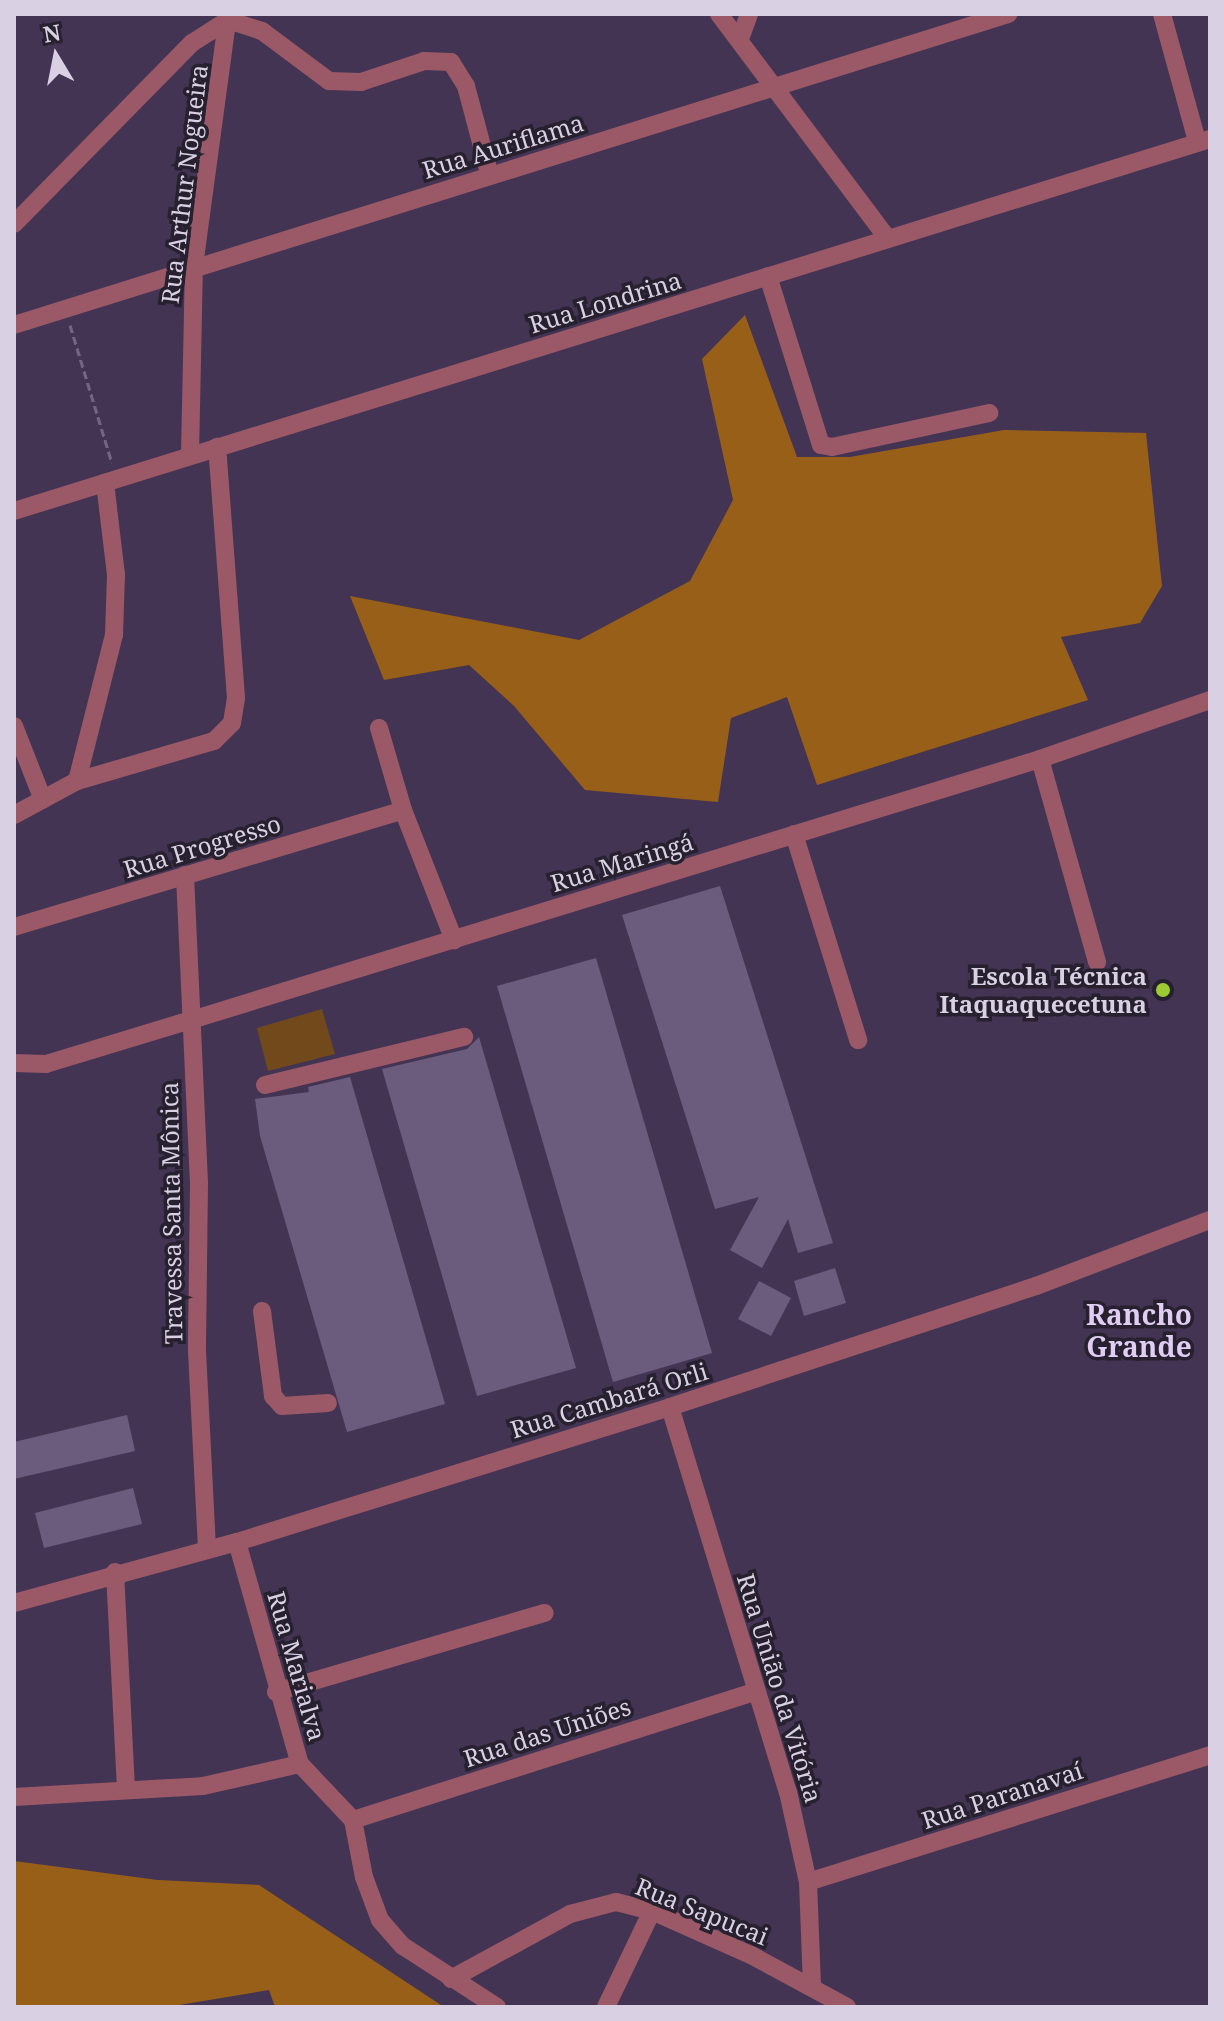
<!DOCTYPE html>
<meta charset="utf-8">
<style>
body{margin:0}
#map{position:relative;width:1224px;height:2021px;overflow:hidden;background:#443454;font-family:"Noto Serif",serif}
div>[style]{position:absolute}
.green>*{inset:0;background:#72491b}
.forest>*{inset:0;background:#985f18}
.building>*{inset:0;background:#6b5b7d}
.path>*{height:3px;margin-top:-1.5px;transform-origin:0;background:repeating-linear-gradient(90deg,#746682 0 8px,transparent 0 12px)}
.minor>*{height:18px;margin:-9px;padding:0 9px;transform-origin:9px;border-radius:9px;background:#9b5968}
.dots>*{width:22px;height:22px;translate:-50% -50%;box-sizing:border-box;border:4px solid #27202e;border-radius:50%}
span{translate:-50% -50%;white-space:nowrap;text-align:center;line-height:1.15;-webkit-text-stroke:7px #27202e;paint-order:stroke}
.street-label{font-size:24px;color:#d9d0e4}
.poi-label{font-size:24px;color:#d9d0e4;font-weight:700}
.right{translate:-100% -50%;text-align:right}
.quarter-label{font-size:28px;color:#dfcdf4;font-weight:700}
.frame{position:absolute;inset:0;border:16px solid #d9d0e4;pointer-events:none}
.north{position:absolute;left:16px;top:16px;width:80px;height:80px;-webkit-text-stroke:6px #27202e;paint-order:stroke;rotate:350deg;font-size:22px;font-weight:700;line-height:32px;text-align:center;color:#d9d0e4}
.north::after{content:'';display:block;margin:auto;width:28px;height:36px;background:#d9d0e4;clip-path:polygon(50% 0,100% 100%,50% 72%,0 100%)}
</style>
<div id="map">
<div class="green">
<i style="clip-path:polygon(322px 1009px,335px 1054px,268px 1071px,257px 1028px)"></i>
</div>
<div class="forest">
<i style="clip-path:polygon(745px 315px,797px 457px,850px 457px,1004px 430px,1146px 433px,1162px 586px,1140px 623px,1061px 637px,1088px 700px,817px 785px,787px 697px,731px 718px,718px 802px,585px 790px,514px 706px,469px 665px,384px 680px,350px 596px,579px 640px,690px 581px,733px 500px,702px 359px)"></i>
<i style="clip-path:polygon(14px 1861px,158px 1880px,259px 1885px,444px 2007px,275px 2007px,269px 1990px,167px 2007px,14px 2007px)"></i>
</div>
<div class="building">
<i style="clip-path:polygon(720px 886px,833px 1243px,798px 1253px,788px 1219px,762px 1268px,730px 1250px,759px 1197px,715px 1209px,622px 915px)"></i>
<i style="clip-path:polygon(596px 958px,712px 1353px,613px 1382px,497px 986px)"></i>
<i style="clip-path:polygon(479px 1037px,576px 1368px,477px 1396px,382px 1069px,467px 1049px)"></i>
<i style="clip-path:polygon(350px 1077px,445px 1404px,347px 1432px,260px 1136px,255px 1099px,309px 1092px,308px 1087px)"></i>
<i style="clip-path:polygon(835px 1268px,846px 1303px,804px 1316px,794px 1281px)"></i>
<i style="clip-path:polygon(759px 1281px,791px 1298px,771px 1336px,738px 1319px)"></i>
<i style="clip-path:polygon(127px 1415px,135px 1451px,14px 1479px,14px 1442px)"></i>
<i style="clip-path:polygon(133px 1488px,142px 1524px,44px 1548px,35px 1513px)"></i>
</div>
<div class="path">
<i style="left:70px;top:325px;width:144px;rotate:73.1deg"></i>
</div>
<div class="minor">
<i style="left:719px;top:14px;width:281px;rotate:53.1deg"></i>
<i style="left:1162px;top:14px;width:132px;rotate:74.6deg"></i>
<i style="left:740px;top:39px;width:27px;rotate:-70deg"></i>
<i style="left:14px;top:224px;width:254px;rotate:-45.5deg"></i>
<i style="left:192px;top:43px;width:43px;rotate:-32.6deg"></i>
<i style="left:228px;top:20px;width:36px;rotate:18deg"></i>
<i style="left:262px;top:31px;width:84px;rotate:36.7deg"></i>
<i style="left:329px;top:81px;width:32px;rotate:2deg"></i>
<i style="left:361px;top:82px;width:66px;rotate:-18.4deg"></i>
<i style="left:424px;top:61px;width:27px;rotate:2deg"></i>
<i style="left:451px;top:62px;width:28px;rotate:58deg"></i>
<i style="left:466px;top:86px;width:93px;rotate:75.1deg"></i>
<i style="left:768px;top:276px;width:177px;rotate:72.6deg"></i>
<i style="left:821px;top:445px;width:11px;rotate:10deg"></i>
<i style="left:832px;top:447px;width:161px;rotate:-12.2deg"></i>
<i style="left:14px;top:325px;width:1042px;rotate:-17.37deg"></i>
<i style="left:190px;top:455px;width:189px;rotate:-88.8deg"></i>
<i style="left:194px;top:266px;width:254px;rotate:-82.3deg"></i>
<i style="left:14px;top:511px;width:1253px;rotate:-17.28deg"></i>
<i style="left:14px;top:726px;width:79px;rotate:68.6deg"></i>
<i style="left:379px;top:728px;width:85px;rotate:73.7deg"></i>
<i style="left:403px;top:810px;width:140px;rotate:68.6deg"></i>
<i style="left:1040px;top:759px;width:211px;rotate:74.3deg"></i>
<i style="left:77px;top:781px;width:151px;rotate:-75.8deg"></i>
<i style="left:114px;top:635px;width:60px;rotate:-88.1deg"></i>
<i style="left:116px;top:575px;width:93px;rotate:-96.8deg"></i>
<i style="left:14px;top:815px;width:72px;rotate:-28.4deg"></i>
<i style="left:77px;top:781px;width:143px;rotate:-16.3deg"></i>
<i style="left:214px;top:741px;width:25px;rotate:-45deg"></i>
<i style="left:232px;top:723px;width:25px;rotate:-81deg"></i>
<i style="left:236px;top:698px;width:252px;rotate:-94.3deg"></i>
<i style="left:794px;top:834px;width:216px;rotate:72.7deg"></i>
<i style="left:185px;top:875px;width:308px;rotate:87.4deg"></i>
<i style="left:199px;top:1183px;width:168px;rotate:90.7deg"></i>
<i style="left:197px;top:1351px;width:198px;rotate:87.1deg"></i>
<i style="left:14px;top:927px;width:406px;rotate:-16.7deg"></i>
<i style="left:14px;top:1063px;width:32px;rotate:2deg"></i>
<i style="left:46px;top:1064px;width:162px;rotate:-16.9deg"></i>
<i style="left:201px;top:1017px;width:878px;rotate:-17.09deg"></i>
<i style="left:1040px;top:759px;width:180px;rotate:-19.1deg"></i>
<i style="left:265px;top:1085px;width:205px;rotate:-13.6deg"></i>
<i style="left:262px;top:1311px;width:86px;rotate:82.6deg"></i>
<i style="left:273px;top:1396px;width:13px;rotate:48deg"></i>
<i style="left:282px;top:1406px;width:46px;rotate:-3.7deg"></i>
<i style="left:670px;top:1407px;width:403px;rotate:73deg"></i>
<i style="left:788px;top:1792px;width:92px;rotate:77.5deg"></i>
<i style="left:808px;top:1882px;width:105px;rotate:87.8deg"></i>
<i style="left:237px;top:1542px;width:231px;rotate:74.2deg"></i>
<i style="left:300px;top:1764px;width:77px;rotate:46.6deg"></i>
<i style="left:353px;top:1820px;width:58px;rotate:79.1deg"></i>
<i style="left:364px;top:1877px;width:46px;rotate:69.6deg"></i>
<i style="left:380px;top:1920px;width:35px;rotate:49deg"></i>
<i style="left:403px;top:1946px;width:112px;rotate:33deg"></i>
<i style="left:115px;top:1572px;width:215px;rotate:87.1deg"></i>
<i style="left:14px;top:1603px;width:231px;rotate:-15.3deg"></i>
<i style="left:237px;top:1542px;width:454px;rotate:-17.3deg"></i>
<i style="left:670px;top:1407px;width:385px;rotate:-18.3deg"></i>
<i style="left:1036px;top:1286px;width:186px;rotate:-20.8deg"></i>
<i style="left:276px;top:1692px;width:280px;rotate:-16.4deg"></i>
<i style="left:14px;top:1797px;width:189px;rotate:-3.3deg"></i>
<i style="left:203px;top:1786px;width:99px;rotate:-12.8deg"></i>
<i style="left:353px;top:1820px;width:423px;rotate:-17.7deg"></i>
<i style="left:808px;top:1882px;width:422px;rotate:-17.5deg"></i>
<i style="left:451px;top:1979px;width:136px;rotate:-28.6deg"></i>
<i style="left:570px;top:1914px;width:48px;rotate:-14.6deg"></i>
<i style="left:616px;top:1902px;width:37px;rotate:14deg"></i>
<i style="left:652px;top:1911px;width:108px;rotate:24deg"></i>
<i style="left:751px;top:1955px;width:109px;rotate:28.4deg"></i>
<i style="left:606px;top:2007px;width:106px;rotate:-64.4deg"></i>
</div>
<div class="dots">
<i style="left:1163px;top:990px;background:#9ccb32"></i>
</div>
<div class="street-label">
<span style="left:503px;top:146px;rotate:-17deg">Rua Auriflama</span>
<span style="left:184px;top:184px;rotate:-83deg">Rua Arthur Nogueira</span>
<span style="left:605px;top:302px;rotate:-17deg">Rua Londrina</span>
<span style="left:202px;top:846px;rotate:-17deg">Rua Progresso</span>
<span style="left:622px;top:862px;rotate:-17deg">Rua Maringá</span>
<span style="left:171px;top:1213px;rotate:-91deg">Travessa Santa Mônica</span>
<span style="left:609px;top:1400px;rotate:-17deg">Rua Cambará Orli</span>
<span style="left:297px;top:1666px;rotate:74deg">Rua Marialva</span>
<span style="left:780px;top:1688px;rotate:73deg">Rua União da Vitória</span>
<span style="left:547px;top:1732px;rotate:-18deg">Rua das Uniões</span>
<span style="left:1002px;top:1795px;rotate:-18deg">Rua Paranavaí</span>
<span style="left:702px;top:1911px;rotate:22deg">Rua Sapucai</span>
</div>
<div class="poi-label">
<span class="right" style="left:1147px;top:990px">Escola Técnica<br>Itaquaquecetuna</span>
</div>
<div class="quarter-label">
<span style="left:1139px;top:1330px">Rancho<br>Grande</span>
</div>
<div class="frame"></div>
<div class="north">N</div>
</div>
